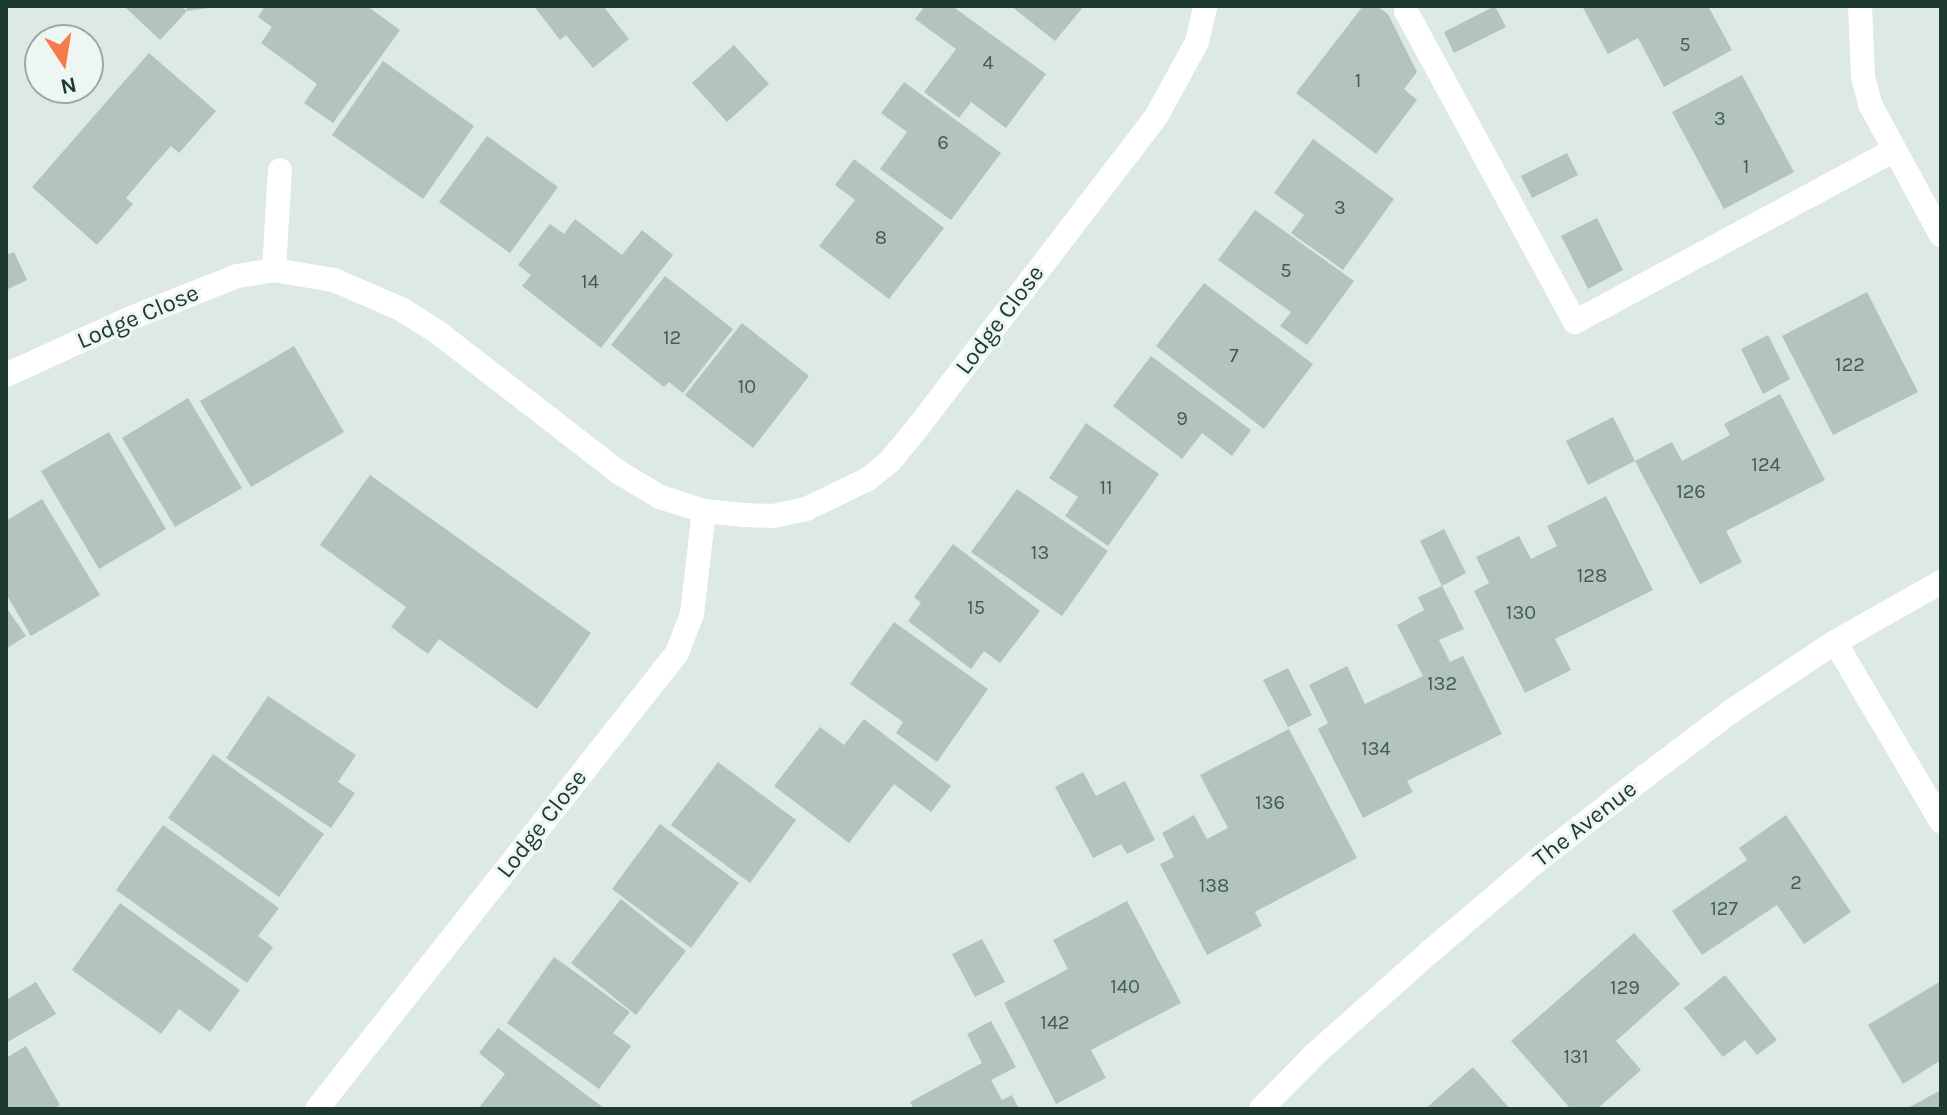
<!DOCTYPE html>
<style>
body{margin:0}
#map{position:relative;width:1947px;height:1115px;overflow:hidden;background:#dce9e4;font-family:Karla,sans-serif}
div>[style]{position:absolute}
.building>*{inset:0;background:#b2c4bd}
.service>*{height:24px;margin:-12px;padding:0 12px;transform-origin:12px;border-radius:12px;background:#fff}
.minor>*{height:24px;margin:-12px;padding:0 12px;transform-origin:12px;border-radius:12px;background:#fff}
span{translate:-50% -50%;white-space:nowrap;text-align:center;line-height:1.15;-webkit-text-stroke:6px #edf6f2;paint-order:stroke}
.number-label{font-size:20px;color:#435c55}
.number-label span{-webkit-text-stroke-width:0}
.street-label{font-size:24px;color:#1e3932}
.frame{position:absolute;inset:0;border:8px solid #1e3932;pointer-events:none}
.north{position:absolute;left:24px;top:24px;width:80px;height:80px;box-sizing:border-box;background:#edf6f2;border:2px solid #9aaaa5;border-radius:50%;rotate:168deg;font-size:22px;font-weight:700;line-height:32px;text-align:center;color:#1e3932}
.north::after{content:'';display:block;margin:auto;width:28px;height:36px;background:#f77a4d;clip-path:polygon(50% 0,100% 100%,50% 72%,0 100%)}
</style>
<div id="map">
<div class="building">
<i style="clip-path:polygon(124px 6px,181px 6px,187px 11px,160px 40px)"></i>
<i style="clip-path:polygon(186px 6px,208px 6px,208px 8px,187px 11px)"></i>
<i style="clip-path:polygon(265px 6px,367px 6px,400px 30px,333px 123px,304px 103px,317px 84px,261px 43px,272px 27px,258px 17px)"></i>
<i style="clip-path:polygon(534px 6px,603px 6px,629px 39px,593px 68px,566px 35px,560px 40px)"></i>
<i style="clip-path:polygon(925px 6px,952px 6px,1046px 74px,1006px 128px,971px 102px,959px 118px,924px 92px,956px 49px,915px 19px)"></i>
<i style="clip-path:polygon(1011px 6px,1084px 6px,1055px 41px)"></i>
<i style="clip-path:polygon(1363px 6px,1377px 6px,1388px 14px,1417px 72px,1404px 89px,1417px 100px,1376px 154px,1296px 93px)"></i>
<i style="clip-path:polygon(1495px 6px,1506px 27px,1454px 53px,1444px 32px)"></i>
<i style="clip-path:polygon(1582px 6px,1708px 6px,1732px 50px,1664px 87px,1638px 38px,1608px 54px)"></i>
<i style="clip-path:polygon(734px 45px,769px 84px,727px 122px,692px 83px)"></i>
<i style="clip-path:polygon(149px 53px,216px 111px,179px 153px,171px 146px,153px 166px,126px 198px,133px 204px,97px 245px,32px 187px)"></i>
<i style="clip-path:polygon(383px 61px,474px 126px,423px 199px,332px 135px)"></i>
<i style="clip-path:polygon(1742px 75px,1794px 172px,1724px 209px,1672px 112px)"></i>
<i style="clip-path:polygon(904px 82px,1001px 153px,951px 220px,880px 169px,907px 132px,881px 113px)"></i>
<i style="clip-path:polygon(487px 136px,558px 187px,510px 253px,439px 202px)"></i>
<i style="clip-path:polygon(1313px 139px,1394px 199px,1343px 270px,1291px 233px,1304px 215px,1274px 193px)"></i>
<i style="clip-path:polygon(1567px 153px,1578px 175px,1532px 198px,1521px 176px)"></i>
<i style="clip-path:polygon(854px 159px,944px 228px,889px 299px,819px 246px,855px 200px,835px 185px)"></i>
<i style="clip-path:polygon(1255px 210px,1354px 281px,1307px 345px,1280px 326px,1291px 312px,1218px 260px)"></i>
<i style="clip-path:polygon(1597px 218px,1623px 270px,1588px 289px,1561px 236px)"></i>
<i style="clip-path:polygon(575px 219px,622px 255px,642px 230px,673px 255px,601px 348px,522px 286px,531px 275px,518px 265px,550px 224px,564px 234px)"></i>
<i style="clip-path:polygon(14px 252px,27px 280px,6px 290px,6px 255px)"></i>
<i style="clip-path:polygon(665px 276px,733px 329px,683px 393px,669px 382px,664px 387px,611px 345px)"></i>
<i style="clip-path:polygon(1204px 283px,1313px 364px,1264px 429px,1156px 346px)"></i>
<i style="clip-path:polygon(1867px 292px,1918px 392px,1833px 435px,1782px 336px)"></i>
<i style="clip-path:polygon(742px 323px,809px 376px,753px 448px,685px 395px)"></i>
<i style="clip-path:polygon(1768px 335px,1790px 379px,1763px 394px,1741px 349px)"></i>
<i style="clip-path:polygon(294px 346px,344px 432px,251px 487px,200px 401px)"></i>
<i style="clip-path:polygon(1151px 356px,1251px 430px,1232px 456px,1202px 433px,1182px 459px,1113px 406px)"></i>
<i style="clip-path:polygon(1780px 394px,1825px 480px,1726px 531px,1742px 562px,1700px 584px,1635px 461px,1672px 442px,1682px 461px,1730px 435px,1724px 424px)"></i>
<i style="clip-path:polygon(188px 398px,242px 488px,175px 527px,122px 438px)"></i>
<i style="clip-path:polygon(1613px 417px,1635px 461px,1588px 485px,1566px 441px)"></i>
<i style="clip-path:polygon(1086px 423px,1159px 474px,1108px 546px,1065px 516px,1078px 497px,1049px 478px)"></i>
<i style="clip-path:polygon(109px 432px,166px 529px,99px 569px,41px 471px)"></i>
<i style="clip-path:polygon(370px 475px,591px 633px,537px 709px,439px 639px,428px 654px,391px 627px,406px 607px,320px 545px)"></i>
<i style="clip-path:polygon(1017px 489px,1108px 551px,1062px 616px,971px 552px)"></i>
<i style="clip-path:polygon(1606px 496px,1653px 590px,1555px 639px,1571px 670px,1525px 693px,1474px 591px,1489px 583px,1476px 557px,1519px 536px,1531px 559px,1557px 546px,1547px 526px)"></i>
<i style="clip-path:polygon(42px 499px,100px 595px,31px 636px,6px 594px,6px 521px)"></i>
<i style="clip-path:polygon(1444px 529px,1466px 573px,1442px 586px,1420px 541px)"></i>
<i style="clip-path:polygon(953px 544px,1040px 611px,1000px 663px,984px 651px,971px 669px,908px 621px,921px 603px,914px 597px)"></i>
<i style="clip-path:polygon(1442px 586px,1464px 629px,1439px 640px,1450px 662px,1463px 656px,1502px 734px,1407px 781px,1413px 792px,1363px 818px,1318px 729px,1328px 723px,1309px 685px,1347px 666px,1365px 704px,1423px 676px,1397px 625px,1424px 610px,1418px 597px)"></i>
<i style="clip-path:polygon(6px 607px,26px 636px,6px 649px)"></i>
<i style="clip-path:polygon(894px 622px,988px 689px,937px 762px,896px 733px,903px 722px,850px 684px)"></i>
<i style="clip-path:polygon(1288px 668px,1312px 715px,1288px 727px,1263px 680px)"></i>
<i style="clip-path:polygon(268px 696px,356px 755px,338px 782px,355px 793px,331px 828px,226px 758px)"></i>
<i style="clip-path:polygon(864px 719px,951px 786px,931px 812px,894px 784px,849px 843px,774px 786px,820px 727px,844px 745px)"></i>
<i style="clip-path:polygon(1289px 729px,1357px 858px,1255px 912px,1262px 926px,1207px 955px,1160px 864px,1174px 857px,1162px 833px,1194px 815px,1207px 839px,1228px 828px,1200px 775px)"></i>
<i style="clip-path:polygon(213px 754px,324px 834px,279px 897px,168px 818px)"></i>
<i style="clip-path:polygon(718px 762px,796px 820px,750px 883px,671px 825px)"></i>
<i style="clip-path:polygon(1083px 772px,1096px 796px,1125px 781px,1155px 840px,1127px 854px,1121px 844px,1093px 858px,1055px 787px)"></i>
<i style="clip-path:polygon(1786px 815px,1851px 912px,1804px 944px,1777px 905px,1702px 955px,1672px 911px,1747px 860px,1739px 848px)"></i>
<i style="clip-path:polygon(660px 824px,739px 883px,691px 948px,612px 889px)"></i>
<i style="clip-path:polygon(163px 825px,279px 908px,258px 936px,273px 947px,247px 983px,116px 890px)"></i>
<i style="clip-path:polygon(621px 899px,686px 951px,636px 1015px,571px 963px)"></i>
<i style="clip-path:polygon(1127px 901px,1181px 1003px,1091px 1050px,1106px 1078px,1056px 1104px,1004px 1003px,1068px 969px,1053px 940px)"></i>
<i style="clip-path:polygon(120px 903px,240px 990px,210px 1032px,179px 1009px,161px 1034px,72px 970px)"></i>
<i style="clip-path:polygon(1634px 933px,1680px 984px,1616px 1041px,1641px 1070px,1597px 1109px,1571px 1109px,1511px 1041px)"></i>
<i style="clip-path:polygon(982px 939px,1005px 982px,975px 997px,952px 954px)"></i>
<i style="clip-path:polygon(554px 957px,630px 1012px,613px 1033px,631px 1046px,599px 1089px,507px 1023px)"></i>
<i style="clip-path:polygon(1725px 975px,1777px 1040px,1757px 1055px,1745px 1040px,1723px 1057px,1684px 1008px)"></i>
<i style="clip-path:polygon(1941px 981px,1941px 1060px,1903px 1084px,1868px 1025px)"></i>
<i style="clip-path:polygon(36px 982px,56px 1014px,6px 1043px,6px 1000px)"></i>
<i style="clip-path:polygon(991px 1021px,1016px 1067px,991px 1080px,1002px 1100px,1012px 1095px,1019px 1109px,914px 1109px,910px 1102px,982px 1063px,967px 1034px)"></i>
<i style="clip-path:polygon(498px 1028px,605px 1109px,478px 1109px,505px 1074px,479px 1053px)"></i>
<i style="clip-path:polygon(26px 1046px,60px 1105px,53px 1109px,6px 1109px,6px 1058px)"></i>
<i style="clip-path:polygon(1473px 1067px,1510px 1109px,1425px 1109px)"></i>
<i style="clip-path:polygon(1941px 1090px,1941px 1109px,1906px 1109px)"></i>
</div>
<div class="service">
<i style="left:1406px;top:11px;width:354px;rotate:61.5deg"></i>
<i style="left:1575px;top:322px;width:361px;rotate:-28.3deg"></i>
</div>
<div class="minor">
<i style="left:1860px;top:6px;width:71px;rotate:87.6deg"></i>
<i style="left:1863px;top:77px;width:30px;rotate:75deg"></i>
<i style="left:1871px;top:106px;width:147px;rotate:61.5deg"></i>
<i style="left:274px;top:270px;width:100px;rotate:-86.6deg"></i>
<i style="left:6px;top:375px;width:137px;rotate:-24.5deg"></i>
<i style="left:131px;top:318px;width:114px;rotate:-21.6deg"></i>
<i style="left:237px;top:276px;width:37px;rotate:-9deg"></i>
<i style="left:274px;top:270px;width:61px;rotate:9.5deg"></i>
<i style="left:334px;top:280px;width:73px;rotate:23.4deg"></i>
<i style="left:401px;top:309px;width:41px;rotate:32.2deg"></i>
<i style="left:436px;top:331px;width:232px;rotate:37.7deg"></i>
<i style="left:620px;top:473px;width:47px;rotate:31deg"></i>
<i style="left:660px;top:497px;width:46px;rotate:17.7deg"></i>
<i style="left:704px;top:511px;width:41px;rotate:5.6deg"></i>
<i style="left:745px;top:515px;width:28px;rotate:2deg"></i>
<i style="left:773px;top:516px;width:34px;rotate:-12deg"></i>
<i style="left:806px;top:509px;width:69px;rotate:-25.8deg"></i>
<i style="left:868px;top:479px;width:28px;rotate:-39deg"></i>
<i style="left:890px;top:461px;width:44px;rotate:-50.5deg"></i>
<i style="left:918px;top:427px;width:393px;rotate:-52.5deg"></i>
<i style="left:1157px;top:115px;width:83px;rotate:-61.3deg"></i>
<i style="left:1197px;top:42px;width:37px;rotate:-77deg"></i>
<i style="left:1835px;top:642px;width:208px;rotate:59.4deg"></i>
<i style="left:317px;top:1109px;width:581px;rotate:-51.71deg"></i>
<i style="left:677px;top:653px;width:42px;rotate:-69deg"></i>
<i style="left:692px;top:614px;width:104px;rotate:-83.4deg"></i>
<i style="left:1261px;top:1109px;width:77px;rotate:-45.5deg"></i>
<i style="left:1315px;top:1054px;width:155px;rotate:-41.6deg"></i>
<i style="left:1431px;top:951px;width:142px;rotate:-40.4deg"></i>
<i style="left:1539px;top:859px;width:137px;rotate:-37.9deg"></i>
<i style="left:1647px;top:775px;width:108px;rotate:-37.1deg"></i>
<i style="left:1733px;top:710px;width:123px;rotate:-33.7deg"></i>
<i style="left:1835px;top:642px;width:122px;rotate:-29.5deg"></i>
</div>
<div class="number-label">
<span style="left:1685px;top:44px">5</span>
<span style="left:988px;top:62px">4</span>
<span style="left:1358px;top:80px">1</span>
<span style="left:1720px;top:118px">3</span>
<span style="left:943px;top:142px">6</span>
<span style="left:1746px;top:166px">1</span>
<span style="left:1340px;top:207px">3</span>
<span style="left:881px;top:237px">8</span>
<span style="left:1286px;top:270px">5</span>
<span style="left:590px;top:281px">14</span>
<span style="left:672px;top:337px">12</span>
<span style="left:1234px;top:355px">7</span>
<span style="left:1850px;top:364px">122</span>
<span style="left:747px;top:386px">10</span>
<span style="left:1182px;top:418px">9</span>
<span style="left:1766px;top:464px">124</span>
<span style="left:1106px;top:487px">11</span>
<span style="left:1691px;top:491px">126</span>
<span style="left:1040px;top:552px">13</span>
<span style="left:1592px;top:575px">128</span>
<span style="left:976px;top:607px">15</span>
<span style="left:1521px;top:612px">130</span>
<span style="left:1442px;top:683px">132</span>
<span style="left:1376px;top:748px">134</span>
<span style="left:1270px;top:802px">136</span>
<span style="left:1796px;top:882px">2</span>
<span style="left:1214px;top:885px">138</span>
<span style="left:1724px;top:908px">127</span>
<span style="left:1125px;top:986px">140</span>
<span style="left:1625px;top:987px">129</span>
<span style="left:1055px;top:1022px">142</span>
<span style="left:1576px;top:1056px">131</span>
</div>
<div class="street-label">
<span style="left:138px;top:317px;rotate:-23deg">Lodge Close</span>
<span style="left:1000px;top:320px;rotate:-53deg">Lodge Close</span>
<span style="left:542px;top:824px;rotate:-52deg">Lodge Close</span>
<span style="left:1585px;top:824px;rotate:-38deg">The Avenue</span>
</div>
<div class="frame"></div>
<div class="north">N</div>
</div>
